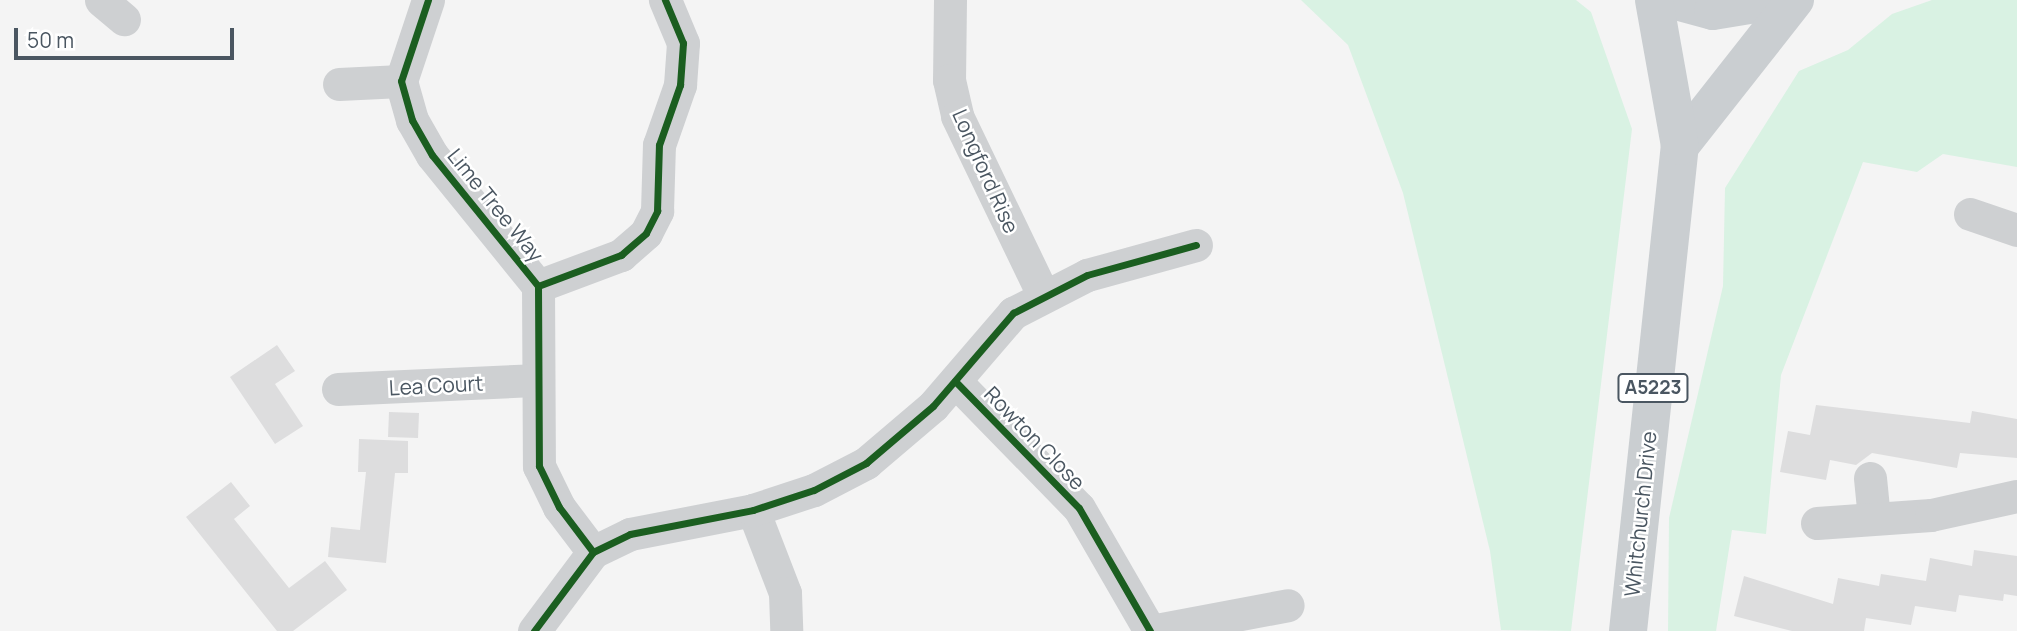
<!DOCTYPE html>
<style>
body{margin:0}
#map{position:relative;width:2017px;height:631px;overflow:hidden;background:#f4f4f4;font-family:Manrope,sans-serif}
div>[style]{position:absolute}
.green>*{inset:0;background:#d9f2e3}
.building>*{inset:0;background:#ddddde}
.minor>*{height:33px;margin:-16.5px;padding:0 16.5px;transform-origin:16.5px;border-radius:16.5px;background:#ced0d2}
.primary>*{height:38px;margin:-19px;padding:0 19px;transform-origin:19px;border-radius:19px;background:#caced1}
.cycleway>*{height:7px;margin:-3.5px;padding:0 3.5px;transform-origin:3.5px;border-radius:3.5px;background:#1b5e20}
span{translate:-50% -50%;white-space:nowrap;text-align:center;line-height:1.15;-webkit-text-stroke:5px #fff;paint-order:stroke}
.shield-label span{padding:2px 5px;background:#fff;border:2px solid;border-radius:5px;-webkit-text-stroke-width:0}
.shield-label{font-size:19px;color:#4a5661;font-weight:700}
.street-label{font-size:21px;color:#4a5661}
.scale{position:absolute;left:14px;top:28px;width:220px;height:32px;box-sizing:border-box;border:4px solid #4a5661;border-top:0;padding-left:9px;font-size:21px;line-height:24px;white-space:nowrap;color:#4a5661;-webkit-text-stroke:5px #fff;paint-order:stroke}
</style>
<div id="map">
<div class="green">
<i style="clip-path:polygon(1301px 0,1576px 0,1591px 12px,1632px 129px,1571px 631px,1501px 630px,1490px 551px,1403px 193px,1348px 45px)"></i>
<i style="clip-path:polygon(1932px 0,2017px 0,2017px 167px,1943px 154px,1917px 172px,1863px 162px,1781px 375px,1766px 534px,1732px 530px,1716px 631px,1668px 631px,1669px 518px,1723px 286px,1725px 188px,1799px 71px,1848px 50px,1892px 14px)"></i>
</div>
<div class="building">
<i style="clip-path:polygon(277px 345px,295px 371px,275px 384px,303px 426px,275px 444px,230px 377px)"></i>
<i style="clip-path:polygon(1816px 405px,1970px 423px,1972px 411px,2017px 419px,2017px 458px,1960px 453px,1957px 468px,1872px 453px,1856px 465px,1830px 460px,1826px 480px,1780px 472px,1788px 431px,1810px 435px)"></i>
<i style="clip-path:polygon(389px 412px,419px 413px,418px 438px,388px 437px)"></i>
<i style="clip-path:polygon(359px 439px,408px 441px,408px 473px,395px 473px,386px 563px,328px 557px,331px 527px,360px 530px,366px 472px,358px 472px)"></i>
<i style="clip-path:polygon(231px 482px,250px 506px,234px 519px,289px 588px,325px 561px,347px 590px,293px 631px,277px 631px,186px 517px)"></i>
<i style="clip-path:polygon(1974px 550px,2017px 556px,2017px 596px,2004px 594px,2003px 601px,1959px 595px,1956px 612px,1915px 606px,1911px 625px,1866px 618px,1864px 631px,1792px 631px,1734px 616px,1744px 576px,1833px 604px,1838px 578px,1879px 586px,1881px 574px,1926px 581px,1930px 558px,1972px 566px)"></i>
</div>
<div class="minor">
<i style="left:101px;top:0;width:30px;rotate:40deg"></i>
<i style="left:428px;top:0;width:85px;rotate:108.4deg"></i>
<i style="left:401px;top:81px;width:41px;rotate:74.2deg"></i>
<i style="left:412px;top:120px;width:40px;rotate:60.3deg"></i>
<i style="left:432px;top:155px;width:169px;rotate:51deg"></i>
<i style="left:538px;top:286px;width:180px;rotate:89.7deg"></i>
<i style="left:539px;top:466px;width:46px;rotate:64deg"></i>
<i style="left:559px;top:507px;width:56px;rotate:52.9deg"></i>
<i style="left:950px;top:0;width:80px;rotate:90.7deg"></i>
<i style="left:949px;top:80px;width:37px;rotate:77deg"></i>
<i style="left:957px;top:116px;width:199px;rotate:64.3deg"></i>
<i style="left:339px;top:84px;width:62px;rotate:-2.8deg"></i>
<i style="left:1970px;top:214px;width:50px;rotate:18.8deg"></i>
<i style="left:538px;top:286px;width:89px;rotate:-20.5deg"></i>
<i style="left:621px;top:255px;width:33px;rotate:-41deg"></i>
<i style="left:646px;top:233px;width:25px;rotate:-63deg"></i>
<i style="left:657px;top:211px;width:66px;rotate:-88.3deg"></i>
<i style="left:659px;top:145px;width:64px;rotate:-70.7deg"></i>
<i style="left:680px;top:85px;width:42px;rotate:-85.9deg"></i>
<i style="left:683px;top:43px;width:47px;rotate:-112.7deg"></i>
<i style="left:955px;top:381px;width:177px;rotate:45.7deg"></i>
<i style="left:1079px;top:508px;width:142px;rotate:60deg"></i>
<i style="left:338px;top:389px;width:196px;rotate:-2.6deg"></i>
<i style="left:1870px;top:478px;width:40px;rotate:84.3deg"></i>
<i style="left:753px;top:510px;width:89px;rotate:68.9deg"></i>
<i style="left:785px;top:593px;width:38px;rotate:88deg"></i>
<i style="left:1817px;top:523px;width:114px;rotate:-4deg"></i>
<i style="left:1931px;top:515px;width:88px;rotate:-12.5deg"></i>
<i style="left:534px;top:631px;width:99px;rotate:-53.2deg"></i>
<i style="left:593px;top:552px;width:41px;rotate:-25.9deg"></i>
<i style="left:630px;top:534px;width:125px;rotate:-11deg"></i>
<i style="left:753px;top:510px;width:64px;rotate:-18.2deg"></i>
<i style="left:814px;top:490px;width:59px;rotate:-27.4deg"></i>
<i style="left:866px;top:463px;width:88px;rotate:-40.4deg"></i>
<i style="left:933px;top:406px;width:123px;rotate:-49.3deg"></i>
<i style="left:1013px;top:313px;width:83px;rotate:-27.2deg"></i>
<i style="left:1087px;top:275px;width:113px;rotate:-15.4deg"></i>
<i style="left:1151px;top:631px;width:139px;rotate:-10.7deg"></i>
</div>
<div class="primary">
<i style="left:1672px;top:0;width:42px;rotate:15deg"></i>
<i style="left:1713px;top:11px;width:68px;rotate:-9.3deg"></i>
<i style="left:1680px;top:146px;width:186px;rotate:-51.8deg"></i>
<i style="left:1628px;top:631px;width:488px;rotate:-83.9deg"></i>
<i style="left:1680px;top:146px;width:148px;rotate:-100.1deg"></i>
</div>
<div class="cycleway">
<i style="left:428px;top:0;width:85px;rotate:108.4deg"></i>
<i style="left:401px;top:81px;width:41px;rotate:74.2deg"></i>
<i style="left:412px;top:120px;width:40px;rotate:60.3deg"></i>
<i style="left:432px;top:155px;width:169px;rotate:51deg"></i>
<i style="left:538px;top:286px;width:180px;rotate:89.7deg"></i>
<i style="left:539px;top:466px;width:46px;rotate:64deg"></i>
<i style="left:559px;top:507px;width:56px;rotate:52.9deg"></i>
<i style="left:538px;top:286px;width:89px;rotate:-20.5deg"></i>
<i style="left:621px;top:255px;width:33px;rotate:-41deg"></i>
<i style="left:646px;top:233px;width:25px;rotate:-63deg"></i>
<i style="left:657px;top:211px;width:66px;rotate:-88.3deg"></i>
<i style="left:659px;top:145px;width:64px;rotate:-70.7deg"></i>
<i style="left:680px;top:85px;width:42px;rotate:-85.9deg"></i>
<i style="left:683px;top:43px;width:47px;rotate:-112.7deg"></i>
<i style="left:955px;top:381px;width:177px;rotate:45.7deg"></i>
<i style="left:1079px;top:508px;width:142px;rotate:60deg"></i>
<i style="left:534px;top:631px;width:99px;rotate:-53.2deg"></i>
<i style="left:593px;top:552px;width:41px;rotate:-25.9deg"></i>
<i style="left:630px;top:534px;width:125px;rotate:-11deg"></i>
<i style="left:753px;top:510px;width:64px;rotate:-18.2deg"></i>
<i style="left:814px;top:490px;width:59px;rotate:-27.4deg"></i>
<i style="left:866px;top:463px;width:88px;rotate:-40.4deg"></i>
<i style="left:933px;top:406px;width:123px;rotate:-49.3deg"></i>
<i style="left:1013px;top:313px;width:83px;rotate:-27.2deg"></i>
<i style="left:1087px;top:275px;width:113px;rotate:-15.4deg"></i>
</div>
<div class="shield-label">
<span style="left:1653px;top:388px">A5223</span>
</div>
<div class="street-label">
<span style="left:986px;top:171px;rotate:66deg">Longford Rise</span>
<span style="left:496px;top:205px;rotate:51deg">Lime Tree Way</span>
<span style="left:436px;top:385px;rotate:-3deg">Lea Court</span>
<span style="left:1035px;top:438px;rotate:46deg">Rowton Close</span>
<span style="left:1640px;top:514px;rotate:-84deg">Whitchurch Drive</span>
</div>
<div class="scale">50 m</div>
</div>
